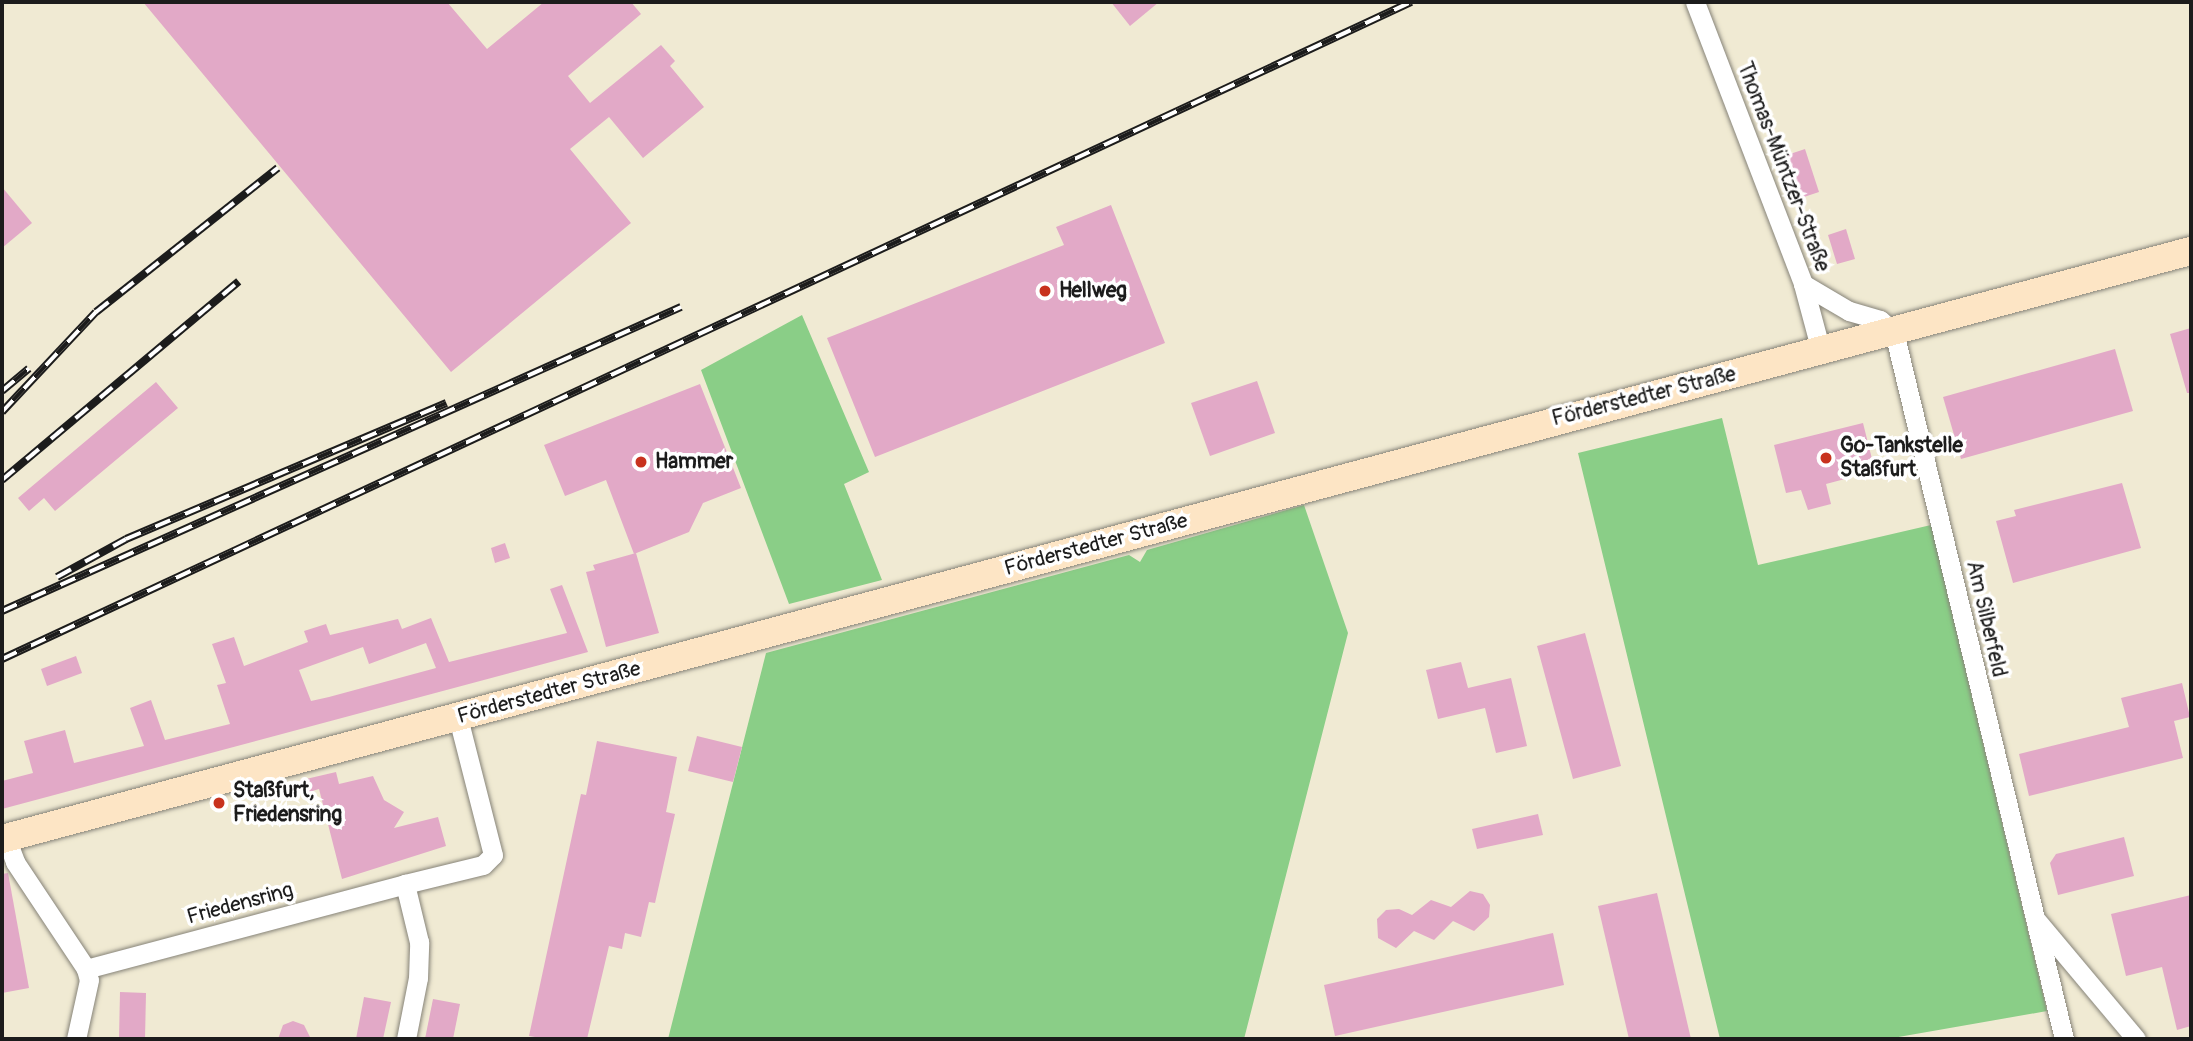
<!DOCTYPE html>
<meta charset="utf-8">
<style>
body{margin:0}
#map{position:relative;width:2193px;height:1041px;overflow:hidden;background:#f0ead3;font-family:Pangolin,sans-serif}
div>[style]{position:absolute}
.green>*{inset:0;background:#8ace87}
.building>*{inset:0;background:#e2a9c7}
.roads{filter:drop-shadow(0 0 2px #868378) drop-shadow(0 0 2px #868378)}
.minor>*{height:19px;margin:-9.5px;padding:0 9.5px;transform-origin:9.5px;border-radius:9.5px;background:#fff}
.secondary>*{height:28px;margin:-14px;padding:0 14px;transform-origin:14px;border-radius:14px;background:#fde5c5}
.rail>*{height:8px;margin-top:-4px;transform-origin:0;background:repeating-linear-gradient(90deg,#fff 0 16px,#1c1c1c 0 32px);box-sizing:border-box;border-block:2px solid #1c1c1c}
.dots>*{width:19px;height:19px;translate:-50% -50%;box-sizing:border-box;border:4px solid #fff;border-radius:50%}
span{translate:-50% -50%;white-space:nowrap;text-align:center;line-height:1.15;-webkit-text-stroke:7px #fff;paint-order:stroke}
.street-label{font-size:21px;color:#1c1c1c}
.poi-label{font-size:21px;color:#1c1c1c;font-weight:700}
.left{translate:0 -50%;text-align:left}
.frame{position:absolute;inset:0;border:4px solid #1c1c1c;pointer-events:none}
</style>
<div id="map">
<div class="green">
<i style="clip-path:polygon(802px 315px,869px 472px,844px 484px,882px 580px,789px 604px,701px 370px)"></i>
<i style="clip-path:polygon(1722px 418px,1758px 565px,1931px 525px,2047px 1011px,1887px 1039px,1720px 1039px,1578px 453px)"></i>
<i style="clip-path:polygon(1304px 505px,1348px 633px,1244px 1039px,668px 1039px,766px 653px,1129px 555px,1140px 562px,1147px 550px)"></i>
</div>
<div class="building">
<i style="clip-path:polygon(143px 2px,447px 2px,487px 49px,544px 2px,631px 2px,641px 14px,568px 76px,590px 103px,661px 45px,675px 61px,670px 66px,704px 107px,643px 158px,609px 117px,570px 149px,631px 223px,451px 372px)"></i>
<i style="clip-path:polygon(1111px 2px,1159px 2px,1130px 26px)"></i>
<i style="clip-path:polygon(1805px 149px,1819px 192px,1801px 198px,1787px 155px)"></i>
<i style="clip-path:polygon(2px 187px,32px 223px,2px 248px)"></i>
<i style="clip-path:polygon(1111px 205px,1165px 343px,875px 457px,827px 338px,1064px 245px,1056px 227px)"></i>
<i style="clip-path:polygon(1846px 229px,1855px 259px,1837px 264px,1828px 235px)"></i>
<i style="clip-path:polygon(2191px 328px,2191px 393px,2187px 393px,2170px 334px)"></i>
<i style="clip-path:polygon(2115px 349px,2133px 411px,1961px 459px,1943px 397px)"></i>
<i style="clip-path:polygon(1257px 381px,1275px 433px,1210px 456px,1191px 403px)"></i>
<i style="clip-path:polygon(156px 382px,178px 408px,55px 511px,44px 498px,29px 511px,18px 498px)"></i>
<i style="clip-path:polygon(700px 384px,741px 488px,703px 503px,689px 532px,634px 554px,606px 480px,565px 496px,544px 445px)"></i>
<i style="clip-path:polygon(1863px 423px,1875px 471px,1826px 484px,1831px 504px,1808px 510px,1801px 490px,1786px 493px,1774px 445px)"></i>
<i style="clip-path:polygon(2122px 483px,2141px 548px,2013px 583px,1996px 521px,2016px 516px,2014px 510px)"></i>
<i style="clip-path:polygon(505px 543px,510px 558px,495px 563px,491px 548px)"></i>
<i style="clip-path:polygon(636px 553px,659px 633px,606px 647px,586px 572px,595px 570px,593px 565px)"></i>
<i style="clip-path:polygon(evenodd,562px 585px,588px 652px,2px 809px,2px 781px,33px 773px,24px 741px,65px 730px,74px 763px,144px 746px,130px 708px,151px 700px,165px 740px,230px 724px,217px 685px,226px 683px,212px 644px,234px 637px,244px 666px,308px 642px,304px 631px,326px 624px,330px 635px,398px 619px,402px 629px,431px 618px,449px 662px,567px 633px,550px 589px,562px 585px,426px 643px,436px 668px,329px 697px,311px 701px,299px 670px,363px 647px,369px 664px,426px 643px)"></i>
<i style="clip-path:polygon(1585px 633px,1621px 766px,1573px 779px,1537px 646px)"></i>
<i style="clip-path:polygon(76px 656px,82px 673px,47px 686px,41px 669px)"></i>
<i style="clip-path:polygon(1461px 662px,1468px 688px,1511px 678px,1527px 746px,1496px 753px,1485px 708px,1438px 719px,1426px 670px)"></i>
<i style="clip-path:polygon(2182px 683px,2190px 717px,2174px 721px,2183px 758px,2029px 796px,2019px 754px,2129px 727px,2121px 698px)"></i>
<i style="clip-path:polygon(697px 736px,742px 747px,733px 782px,688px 771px)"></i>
<i style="clip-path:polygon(597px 741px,677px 757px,666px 812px,675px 814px,655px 903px,649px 902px,641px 937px,625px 933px,622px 949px,609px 946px,587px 1039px,547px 1039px,529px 1036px,581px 794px,586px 795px)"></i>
<i style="clip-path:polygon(336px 772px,339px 784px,373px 776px,384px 800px,404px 812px,394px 828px,438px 817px,446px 846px,342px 879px,319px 789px,309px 792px,306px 779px)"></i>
<i style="clip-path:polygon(1538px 814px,1543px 835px,1477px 849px,1472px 829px)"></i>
<i style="clip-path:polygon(2124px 837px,2134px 876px,2058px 895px,2050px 863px,2056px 854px)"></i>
<i style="clip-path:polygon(8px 873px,29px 988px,2px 993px,2px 874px)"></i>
<i style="clip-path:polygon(1470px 891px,1483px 894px,1490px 905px,1489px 917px,1474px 931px,1453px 921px,1434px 940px,1414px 931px,1396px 948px,1378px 938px,1377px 919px,1386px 910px,1399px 909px,1412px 915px,1431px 900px,1451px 907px)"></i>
<i style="clip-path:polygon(1657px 893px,1691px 1039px,1629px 1039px,1598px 906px)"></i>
<i style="clip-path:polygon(2191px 895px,2191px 1026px,2177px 1030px,2162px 967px,2126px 976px,2111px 914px)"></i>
<i style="clip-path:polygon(1553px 933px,1564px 985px,1335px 1036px,1324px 985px)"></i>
<i style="clip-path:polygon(120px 992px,146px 993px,145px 1039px,119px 1039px)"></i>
<i style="clip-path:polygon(364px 997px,391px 1002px,383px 1039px,356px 1039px)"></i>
<i style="clip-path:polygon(433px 999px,460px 1004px,453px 1039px,425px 1039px)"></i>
<i style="clip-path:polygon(293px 1021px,304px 1025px,311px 1039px,278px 1039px,283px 1025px)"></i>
</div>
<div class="roads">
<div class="minor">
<i style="left:1695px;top:2px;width:302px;rotate:69deg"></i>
<i style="left:1803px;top:284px;width:69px;rotate:75deg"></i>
<i style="left:1803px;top:284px;width:53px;rotate:30.4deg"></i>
<i style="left:1849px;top:311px;width:32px;rotate:16deg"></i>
<i style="left:1880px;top:320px;width:18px;rotate:41deg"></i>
<i style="left:1894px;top:332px;width:727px;rotate:76.48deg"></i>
<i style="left:6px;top:838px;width:26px;rotate:69deg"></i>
<i style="left:15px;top:862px;width:128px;rotate:56.4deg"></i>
<i style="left:86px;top:969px;width:11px;rotate:75deg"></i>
<i style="left:89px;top:980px;width:60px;rotate:102.4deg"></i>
<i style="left:2037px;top:921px;width:154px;rotate:50deg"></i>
<i style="left:86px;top:969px;width:330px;rotate:-14.9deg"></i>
<i style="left:406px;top:1039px;width:62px;rotate:-78.9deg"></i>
<i style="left:418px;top:978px;width:36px;rotate:-88deg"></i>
<i style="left:419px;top:942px;width:60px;rotate:-103.6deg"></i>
<i style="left:405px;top:884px;width:80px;rotate:-13.7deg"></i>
<i style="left:483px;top:865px;width:14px;rotate:-45deg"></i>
<i style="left:493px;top:855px;width:141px;rotate:-104.3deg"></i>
</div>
<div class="secondary">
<i style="left:2px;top:839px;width:2267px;rotate:-15.04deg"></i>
</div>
</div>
<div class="rail">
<i style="left:2px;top:391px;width:35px;rotate:-40deg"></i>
<i style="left:2px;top:412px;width:137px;rotate:-46.8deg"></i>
<i style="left:96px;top:312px;width:232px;rotate:-38.4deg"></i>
<i style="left:2px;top:480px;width:309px;rotate:-40deg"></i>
<i style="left:57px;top:577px;width:79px;rotate:-28.8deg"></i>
<i style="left:126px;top:539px;width:348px;rotate:-23deg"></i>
<i style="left:2px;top:611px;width:744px;rotate:-24.12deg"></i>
<i style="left:2px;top:659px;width:1555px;rotate:-25deg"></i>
</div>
<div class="dots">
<i style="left:1045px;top:291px;background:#c8321e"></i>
<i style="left:1826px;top:458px;background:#c8321e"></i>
<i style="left:641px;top:462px;background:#c8321e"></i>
<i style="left:219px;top:803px;background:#c8321e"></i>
</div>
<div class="street-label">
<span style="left:1783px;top:167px;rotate:69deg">Thomas-Müntzer-Straße</span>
<span style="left:1644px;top:397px;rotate:-14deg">Förderstedter Straße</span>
<span style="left:1096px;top:545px;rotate:-15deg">Förderstedter Straße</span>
<span style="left:1986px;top:619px;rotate:77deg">Am Silberfeld</span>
<span style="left:549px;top:693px;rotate:-15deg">Förderstedter Straße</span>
<span style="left:240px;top:904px;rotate:-15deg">Friedensring</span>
</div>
<div class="poi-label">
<span class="left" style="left:1059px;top:291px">Hellweg</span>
<span class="left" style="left:1840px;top:458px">Go-Tankstelle<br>Staßfurt</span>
<span class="left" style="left:655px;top:462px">Hammer</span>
<span class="left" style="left:233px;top:803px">Staßfurt,<br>Friedensring</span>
</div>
<div class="frame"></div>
</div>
